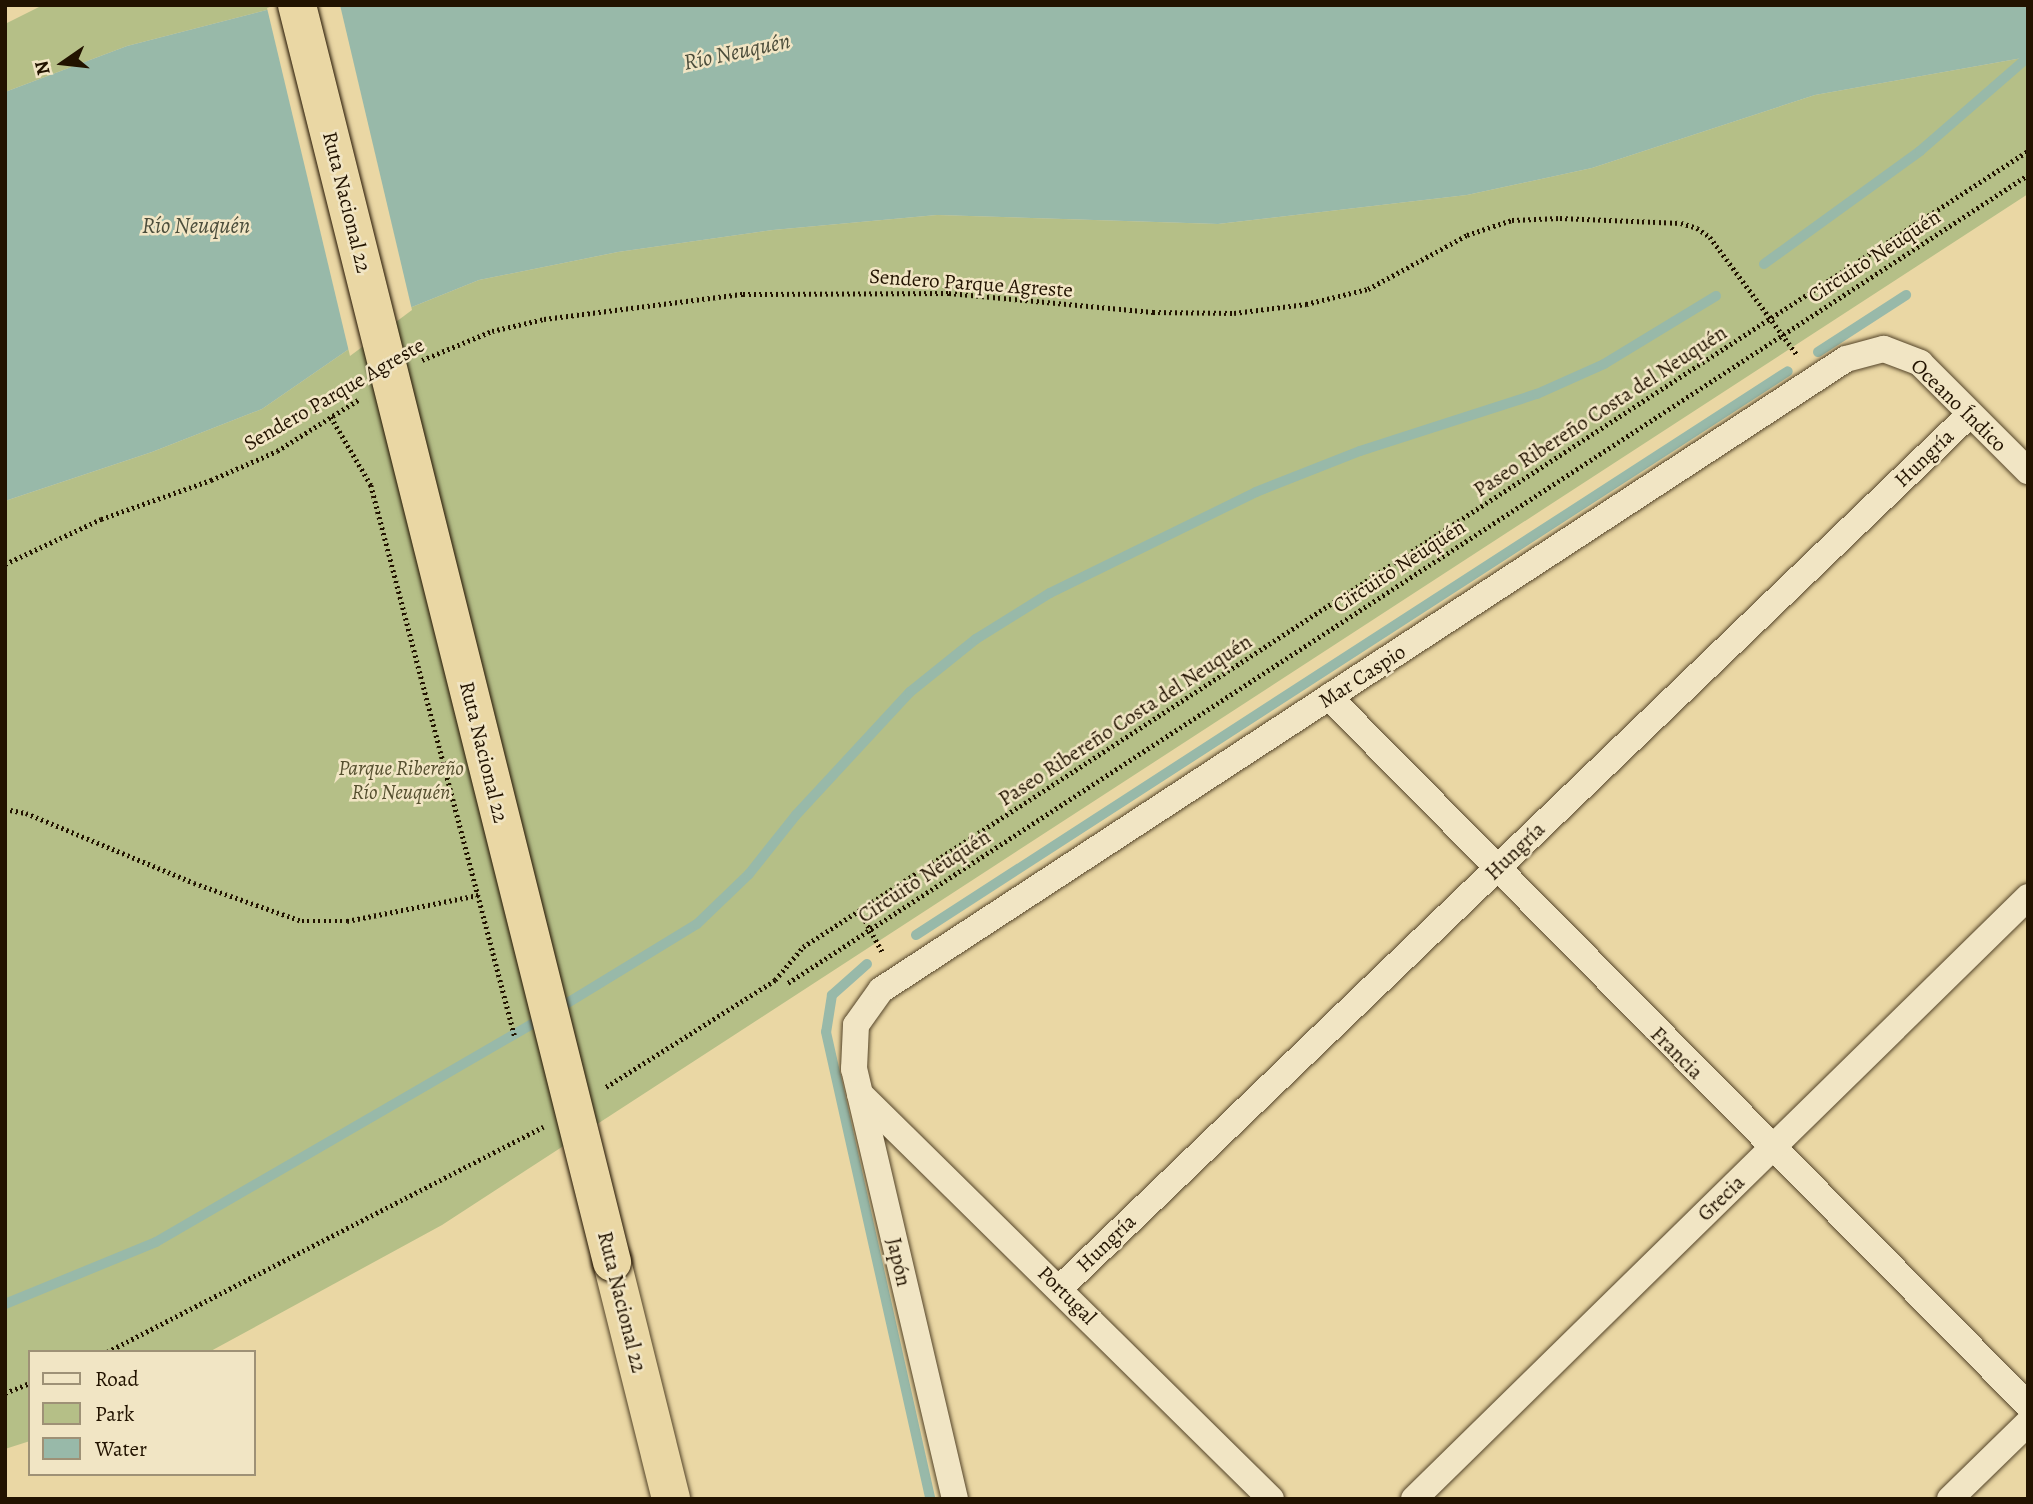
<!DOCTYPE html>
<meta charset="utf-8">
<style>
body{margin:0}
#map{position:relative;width:2033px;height:1504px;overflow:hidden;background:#ead7a4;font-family:Alegreya,serif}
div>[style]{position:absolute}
.green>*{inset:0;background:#b5bf87}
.water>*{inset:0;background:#98b9a9}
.pier>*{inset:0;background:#ead7a4}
.stream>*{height:10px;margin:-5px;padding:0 5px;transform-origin:5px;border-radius:5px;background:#98b9a9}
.path>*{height:4.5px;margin-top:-2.25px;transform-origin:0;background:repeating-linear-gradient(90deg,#221300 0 2px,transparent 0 5.5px)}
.roads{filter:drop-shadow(0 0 2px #544429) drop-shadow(0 0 2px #544429)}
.minor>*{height:26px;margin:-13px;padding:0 13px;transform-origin:13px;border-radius:13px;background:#f1e5c4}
.trunk>*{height:38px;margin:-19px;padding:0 19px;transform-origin:19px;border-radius:19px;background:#ead7a4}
.bridges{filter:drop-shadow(0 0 2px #221300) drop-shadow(0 0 2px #221300)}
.trunk-bridge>*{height:38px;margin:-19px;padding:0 19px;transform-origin:19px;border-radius:19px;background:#ead7a4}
span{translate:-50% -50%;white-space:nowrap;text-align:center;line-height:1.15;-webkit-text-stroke:5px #f1e5c4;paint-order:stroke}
.street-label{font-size:21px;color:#221300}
.park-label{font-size:21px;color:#554f2f;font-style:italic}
.water-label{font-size:23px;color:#4b4d3b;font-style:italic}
.frame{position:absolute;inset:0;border:7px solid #221300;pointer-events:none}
.legend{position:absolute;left:28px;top:1350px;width:228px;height:126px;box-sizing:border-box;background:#f1e5c4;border:2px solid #9e9176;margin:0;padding:9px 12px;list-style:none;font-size:21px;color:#221300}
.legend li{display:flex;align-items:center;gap:14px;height:35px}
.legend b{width:35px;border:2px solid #9e9176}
.north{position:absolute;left:28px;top:28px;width:70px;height:70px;-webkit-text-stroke:5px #f1e5c4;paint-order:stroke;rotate:256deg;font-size:19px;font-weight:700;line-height:28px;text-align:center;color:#221300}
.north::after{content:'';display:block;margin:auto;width:24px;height:32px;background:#221300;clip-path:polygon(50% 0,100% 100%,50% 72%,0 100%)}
</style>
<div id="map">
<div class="green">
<i style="clip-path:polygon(43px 5px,286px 5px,127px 46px,5px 92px,5px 24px)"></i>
<i style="clip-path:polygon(2028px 57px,2028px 194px,442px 1225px,209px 1352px,30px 1352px,30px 1441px,5px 1449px,5px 501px,152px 452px,262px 409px,407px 309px,479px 280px,618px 252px,773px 230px,937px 215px,1218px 224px,1467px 195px,1592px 168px,1815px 95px)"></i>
</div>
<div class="water">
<i style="clip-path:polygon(286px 5px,2028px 5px,2028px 57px,1815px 95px,1592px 168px,1467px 195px,1218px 224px,937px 215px,773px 230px,618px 252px,479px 280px,407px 309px,262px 409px,152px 452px,5px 501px,5px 92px,127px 46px)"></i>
</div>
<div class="pier">
<i style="clip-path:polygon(276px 5px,340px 5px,412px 310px,350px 356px,267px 8px)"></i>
</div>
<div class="stream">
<i style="left:1764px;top:264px;width:193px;rotate:-35.9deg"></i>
<i style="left:1920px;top:151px;width:143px;rotate:-41deg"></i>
<i style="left:1818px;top:352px;width:105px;rotate:-32.9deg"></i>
<i style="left:916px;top:935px;width:1038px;rotate:-32.89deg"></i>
<i style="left:867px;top:964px;width:47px;rotate:138.5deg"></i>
<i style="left:832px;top:995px;width:37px;rotate:99deg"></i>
<i style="left:826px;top:1032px;width:478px;rotate:77.4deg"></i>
<i style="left:556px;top:1010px;width:165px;rotate:-31.4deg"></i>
<i style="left:697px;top:924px;width:72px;rotate:-43.9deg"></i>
<i style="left:749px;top:874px;width:75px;rotate:-51.5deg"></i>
<i style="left:796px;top:815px;width:168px;rotate:-47.2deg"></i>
<i style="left:910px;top:692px;width:85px;rotate:-38.8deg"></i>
<i style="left:976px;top:639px;width:87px;rotate:-31.9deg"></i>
<i style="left:1050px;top:593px;width:229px;rotate:-26.1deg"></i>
<i style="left:1256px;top:492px;width:112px;rotate:-21.5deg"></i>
<i style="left:1360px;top:451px;width:186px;rotate:-17.9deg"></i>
<i style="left:1537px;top:394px;width:73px;rotate:-24.1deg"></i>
<i style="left:1604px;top:364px;width:131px;rotate:-31.3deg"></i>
<i style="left:5px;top:1304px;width:163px;rotate:-22.3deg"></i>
<i style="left:156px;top:1242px;width:446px;rotate:-30.1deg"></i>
</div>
<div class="path">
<i style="left:422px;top:360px;width:76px;rotate:-22.5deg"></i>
<i style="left:492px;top:331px;width:53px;rotate:-13deg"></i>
<i style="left:544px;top:319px;width:201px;rotate:-7.2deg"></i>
<i style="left:743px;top:294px;width:206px;rotate:-0.3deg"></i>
<i style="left:949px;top:293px;width:205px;rotate:5.3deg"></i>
<i style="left:1153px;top:312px;width:81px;rotate:0.7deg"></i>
<i style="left:1234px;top:313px;width:73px;rotate:-7.1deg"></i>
<i style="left:1306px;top:304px;width:64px;rotate:-13.6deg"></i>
<i style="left:1368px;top:289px;width:113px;rotate:-28.6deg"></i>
<i style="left:1467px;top:235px;width:47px;rotate:-18.4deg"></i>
<i style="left:1512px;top:220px;width:48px;rotate:-2.4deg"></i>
<i style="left:1560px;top:218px;width:121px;rotate:2.4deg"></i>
<i style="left:1681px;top:223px;width:17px;rotate:17deg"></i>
<i style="left:1697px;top:228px;width:16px;rotate:35deg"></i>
<i style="left:1710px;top:237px;width:148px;rotate:53.5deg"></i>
<i style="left:331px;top:417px;width:79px;rotate:59.5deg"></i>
<i style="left:371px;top:485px;width:570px;rotate:75.38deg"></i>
<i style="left:5px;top:564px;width:106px;rotate:-25.1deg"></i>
<i style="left:101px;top:519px;width:117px;rotate:-19.5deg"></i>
<i style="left:211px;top:480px;width:72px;rotate:-23.7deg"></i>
<i style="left:277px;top:451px;width:96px;rotate:-32.2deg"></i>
<i style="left:5px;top:809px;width:21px;rotate:11deg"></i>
<i style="left:26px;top:813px;width:182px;rotate:22.6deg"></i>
<i style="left:194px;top:883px;width:114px;rotate:19.4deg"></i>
<i style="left:302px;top:921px;width:45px"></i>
<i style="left:347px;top:921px;width:134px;rotate:-11.2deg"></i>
<i style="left:860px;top:911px;width:48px;rotate:61.3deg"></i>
<i style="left:788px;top:983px;width:1480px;rotate:-33.09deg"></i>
<i style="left:606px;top:1087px;width:200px;rotate:-32.3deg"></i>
<i style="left:775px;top:980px;width:43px;rotate:-49.7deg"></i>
<i style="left:803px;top:947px;width:1461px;rotate:-33.02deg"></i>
<i style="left:107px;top:1352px;width:491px;rotate:-27.3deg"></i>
<i style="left:5px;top:1393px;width:27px;rotate:-22deg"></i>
</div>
<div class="roads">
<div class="minor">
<i style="left:1329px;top:697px;width:995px;rotate:45.37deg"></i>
<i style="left:860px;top:1094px;width:577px;rotate:44.58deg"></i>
<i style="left:1060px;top:1288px;width:1262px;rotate:-43.84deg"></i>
<i style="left:955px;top:1499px;width:442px;rotate:-103.2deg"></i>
<i style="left:854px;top:1069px;width:44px;rotate:-87.4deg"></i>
<i style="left:856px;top:1025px;width:43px;rotate:-54.5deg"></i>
<i style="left:881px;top:990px;width:1153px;rotate:-33.18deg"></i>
<i style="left:1846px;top:359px;width:39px;rotate:-15deg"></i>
<i style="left:1884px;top:349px;width:39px;rotate:21deg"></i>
<i style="left:1920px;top:363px;width:153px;rotate:45deg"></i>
<i style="left:1414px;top:1499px;width:860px;rotate:-44.43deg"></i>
<i style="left:1950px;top:1499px;width:109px;rotate:-44.3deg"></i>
</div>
<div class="trunk">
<i style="left:612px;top:1262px;width:244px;rotate:76deg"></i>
</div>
</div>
<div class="bridges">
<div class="trunk-bridge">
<i style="left:297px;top:5px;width:1296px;rotate:75.93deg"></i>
</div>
</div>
<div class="street-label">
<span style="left:347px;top:202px;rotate:76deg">Ruta Nacional 22</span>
<span style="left:1874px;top:256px;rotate:-33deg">Circuito Neuquén</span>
<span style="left:971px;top:283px;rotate:4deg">Sendero Parque Agreste</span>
<span style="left:334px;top:394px;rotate:-30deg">Sendero Parque Agreste</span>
<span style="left:1959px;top:405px;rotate:44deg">Oceano Índico</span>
<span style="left:1600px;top:411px;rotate:-33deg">Paseo Ribereño Costa del Neuquén</span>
<span style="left:1924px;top:458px;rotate:-44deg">Hungría</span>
<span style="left:1399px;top:566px;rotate:-33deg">Circuito Neuquén</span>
<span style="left:1362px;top:676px;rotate:-33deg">Mar Caspio</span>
<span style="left:1125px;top:720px;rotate:-33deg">Paseo Ribereño Costa del Neuquén</span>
<span style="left:484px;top:752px;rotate:76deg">Ruta Nacional 22</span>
<span style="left:1515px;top:851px;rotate:-44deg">Hungría</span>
<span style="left:924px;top:876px;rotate:-33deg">Circuito Neuquén</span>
<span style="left:1677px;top:1053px;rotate:45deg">Francia</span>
<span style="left:1721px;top:1198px;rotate:-44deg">Grecia</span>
<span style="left:1106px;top:1243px;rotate:-44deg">Hungría</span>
<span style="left:899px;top:1262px;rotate:77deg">Japón</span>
<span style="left:1067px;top:1295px;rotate:45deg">Portugal</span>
<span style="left:622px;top:1302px;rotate:76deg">Ruta Nacional 22</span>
</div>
<div class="park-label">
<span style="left:401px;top:780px">Parque Ribereño<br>Río Neuquén</span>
</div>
<div class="water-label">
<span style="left:737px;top:52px;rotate:-12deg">Río Neuquén</span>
<span style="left:196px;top:226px">Río Neuquén</span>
</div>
<div class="frame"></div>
<ul class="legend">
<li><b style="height:9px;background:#f1e5c4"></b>Road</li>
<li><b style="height:19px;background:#b5bf87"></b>Park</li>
<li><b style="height:19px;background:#98b9a9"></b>Water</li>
</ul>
<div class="north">N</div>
</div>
